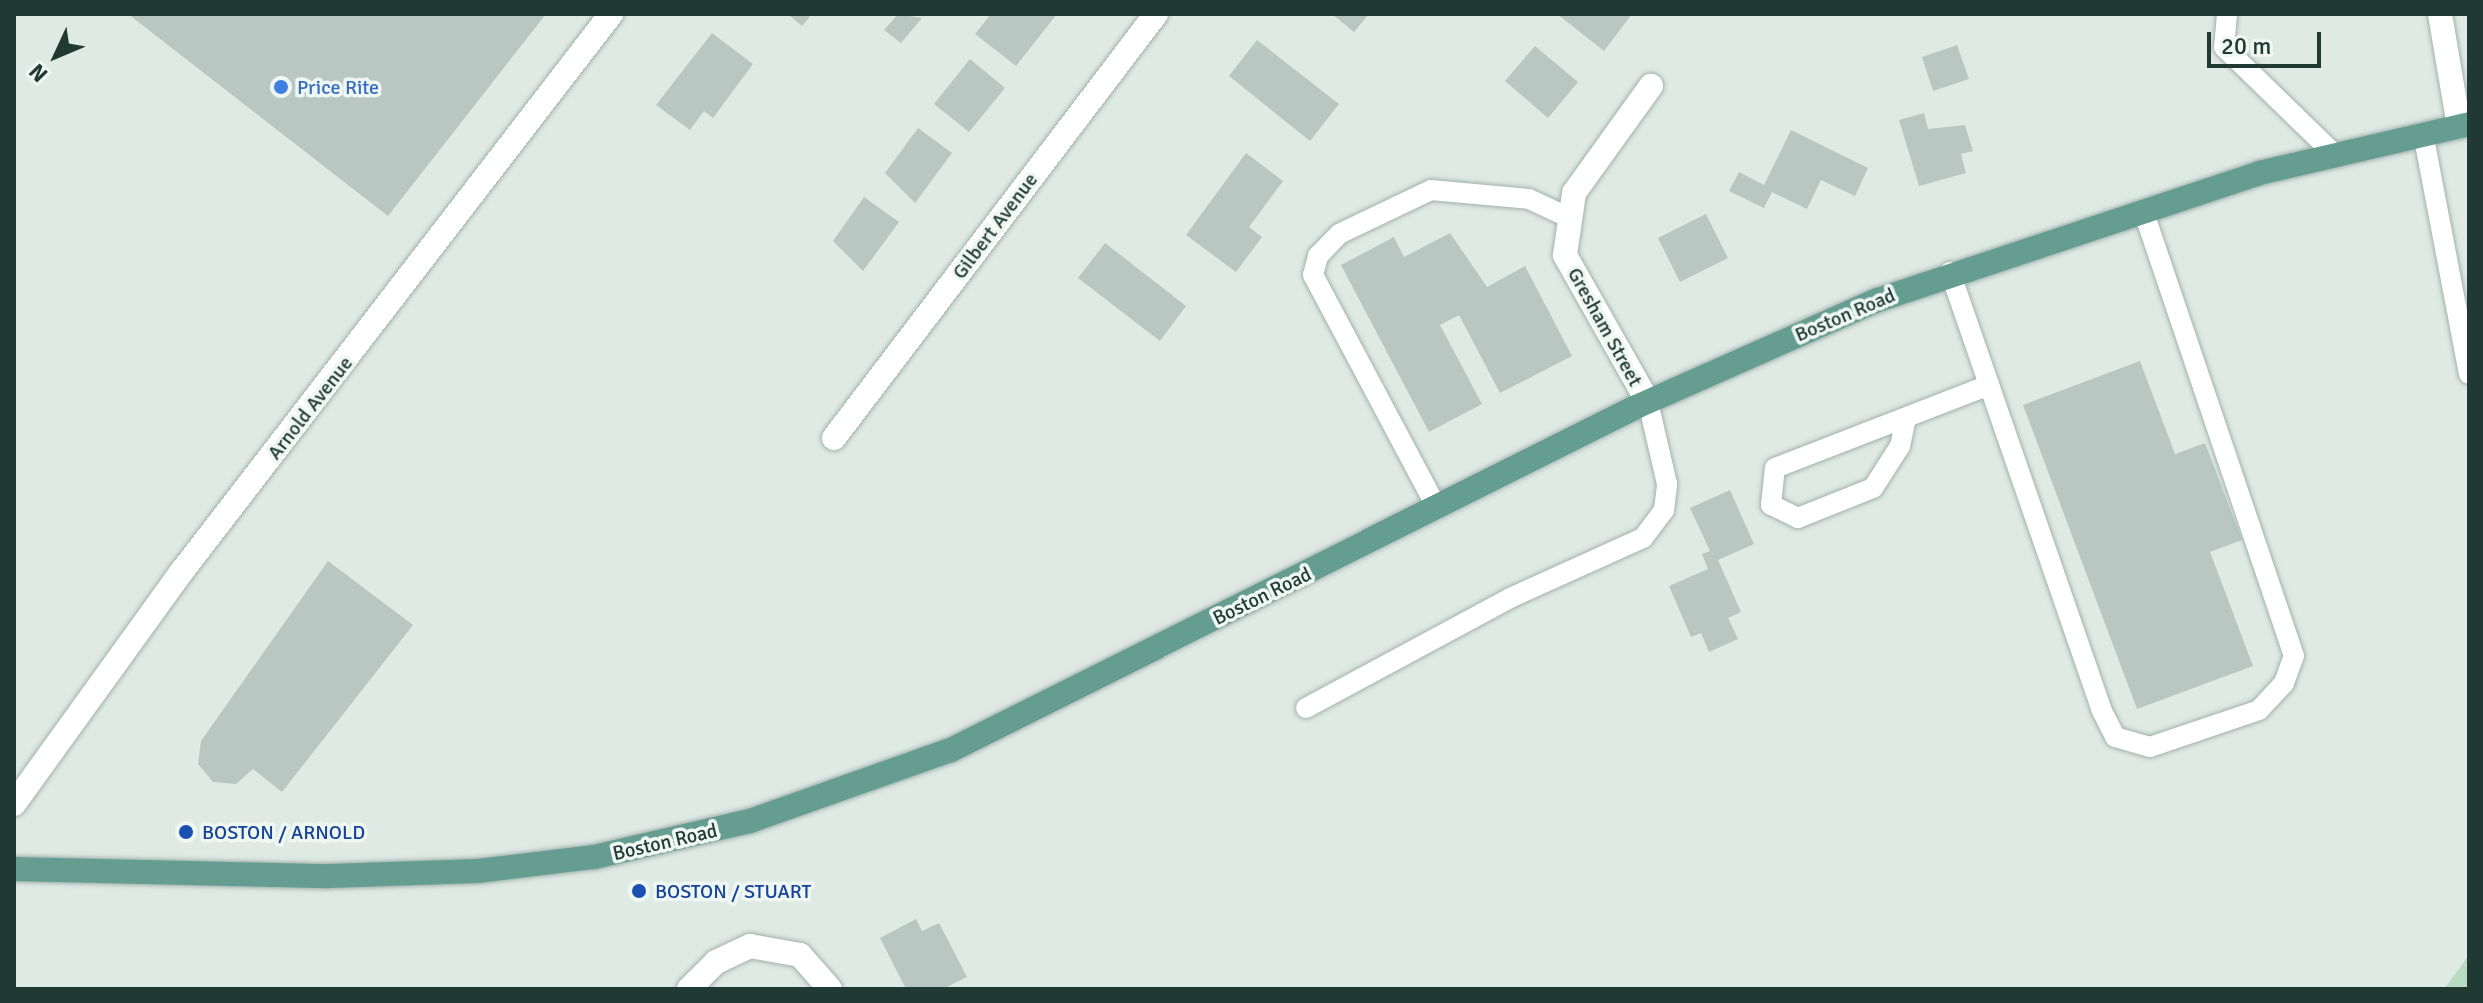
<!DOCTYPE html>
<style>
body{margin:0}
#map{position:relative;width:2483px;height:1003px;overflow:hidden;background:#dfeae5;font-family:Signika,sans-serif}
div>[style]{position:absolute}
.green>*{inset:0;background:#b8dbc3}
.building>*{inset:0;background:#b8c7c1}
.roads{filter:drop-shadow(0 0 2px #a2b1ac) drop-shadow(0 0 2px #a2b1ac)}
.lane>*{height:20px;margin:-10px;padding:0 10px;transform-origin:10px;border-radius:10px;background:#fff}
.street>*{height:24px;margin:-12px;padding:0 12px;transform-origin:12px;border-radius:12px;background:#fff}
.primary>*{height:24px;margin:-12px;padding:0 12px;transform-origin:12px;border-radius:12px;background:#659e91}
.dots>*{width:22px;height:22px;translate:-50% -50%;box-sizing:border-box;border:4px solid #eff7f3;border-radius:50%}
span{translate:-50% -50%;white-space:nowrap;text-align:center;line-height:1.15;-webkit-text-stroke:7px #eff7f3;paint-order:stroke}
.shop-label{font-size:20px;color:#366cbe}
.left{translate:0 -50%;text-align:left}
.street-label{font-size:20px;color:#213933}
.transit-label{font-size:20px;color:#164399}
.frame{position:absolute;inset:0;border:16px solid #213933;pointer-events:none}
.north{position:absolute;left:16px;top:16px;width:80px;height:80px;-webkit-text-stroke:6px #eff7f3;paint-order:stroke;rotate:226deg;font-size:22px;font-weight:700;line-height:32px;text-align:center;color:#213933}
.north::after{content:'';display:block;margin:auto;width:28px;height:36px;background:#213933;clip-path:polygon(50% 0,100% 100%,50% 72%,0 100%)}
.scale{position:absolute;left:2207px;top:32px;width:114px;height:36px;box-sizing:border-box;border:4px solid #213933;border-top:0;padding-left:10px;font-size:24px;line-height:28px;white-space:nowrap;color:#213933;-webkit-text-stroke:6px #eff7f3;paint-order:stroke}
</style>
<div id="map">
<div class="green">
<i style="clip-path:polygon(2469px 955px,2469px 989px,2444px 989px)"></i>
</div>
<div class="building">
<i style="clip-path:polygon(128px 14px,546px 14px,388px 216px)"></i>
<i style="clip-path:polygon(788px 14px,812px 14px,802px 26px)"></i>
<i style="clip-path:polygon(898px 14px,922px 18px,901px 43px,884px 30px)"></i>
<i style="clip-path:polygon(991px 14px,1057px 14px,1016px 66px,975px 34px)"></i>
<i style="clip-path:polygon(1332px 14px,1369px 14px,1354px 32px)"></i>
<i style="clip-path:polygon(1557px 14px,1632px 14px,1604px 51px)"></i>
<i style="clip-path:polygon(712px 33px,753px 64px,713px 118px,704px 111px,690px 130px,656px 105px)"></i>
<i style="clip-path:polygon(1257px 40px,1339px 104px,1310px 141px,1229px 76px)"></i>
<i style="clip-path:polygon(1957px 45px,1969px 79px,1933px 91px,1922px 57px)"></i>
<i style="clip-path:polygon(1535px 46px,1578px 82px,1548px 118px,1505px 81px)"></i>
<i style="clip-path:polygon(970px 59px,1005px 88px,969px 132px,934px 104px)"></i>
<i style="clip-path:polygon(1924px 113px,1928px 129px,1965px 125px,1973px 151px,1961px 154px,1966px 173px,1919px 186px,1899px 120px)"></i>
<i style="clip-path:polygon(918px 128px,952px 153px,915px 203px,885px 173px)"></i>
<i style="clip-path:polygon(1791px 130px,1868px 168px,1855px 196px,1821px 180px,1807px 209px,1772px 192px,1764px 208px,1729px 191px,1739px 172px,1764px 185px)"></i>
<i style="clip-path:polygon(1246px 153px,1283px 181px,1249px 227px,1262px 237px,1236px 272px,1186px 235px)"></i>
<i style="clip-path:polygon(864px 197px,899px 222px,863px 271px,833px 241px)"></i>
<i style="clip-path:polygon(1706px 214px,1728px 258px,1680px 282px,1658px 238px)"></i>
<i style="clip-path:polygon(1450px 233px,1487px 287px,1525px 266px,1572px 356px,1500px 393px,1459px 315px,1440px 325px,1482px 404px,1429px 432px,1341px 265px,1394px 237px,1404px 257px)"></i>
<i style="clip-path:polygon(1105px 243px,1186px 306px,1160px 341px,1078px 278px)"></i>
<i style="clip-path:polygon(2140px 361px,2175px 454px,2205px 443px,2242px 540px,2210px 552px,2253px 666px,2137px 709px,2023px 405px)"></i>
<i style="clip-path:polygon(1730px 490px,1754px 544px,1718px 560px,1741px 612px,1728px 618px,1738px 639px,1709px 652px,1701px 633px,1691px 637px,1669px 586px,1708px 569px,1702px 554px,1710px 551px,1690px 508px)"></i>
<i style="clip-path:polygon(328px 561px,413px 625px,282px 792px,253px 769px,236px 784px,213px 782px,198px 764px,201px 741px)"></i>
<i style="clip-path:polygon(916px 919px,922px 931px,939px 923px,967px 977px,943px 989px,906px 989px,880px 938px)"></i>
</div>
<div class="roads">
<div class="lane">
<i style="left:2227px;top:14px;width:33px;rotate:95deg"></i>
<i style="left:2224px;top:47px;width:152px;rotate:44.2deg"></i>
<i style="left:2423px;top:133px;width:245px;rotate:79.2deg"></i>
<i style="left:1950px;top:272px;width:462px;rotate:70.9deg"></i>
<i style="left:2101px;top:709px;width:31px;rotate:63deg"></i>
<i style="left:2115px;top:737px;width:36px;rotate:16deg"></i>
<i style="left:2150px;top:747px;width:115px;rotate:-18.7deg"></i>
<i style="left:2259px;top:710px;width:37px;rotate:-47deg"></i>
<i style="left:2284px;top:683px;width:29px;rotate:-70deg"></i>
<i style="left:2294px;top:656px;width:470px;rotate:-108.7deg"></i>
<i style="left:1906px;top:418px;width:29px;rotate:102deg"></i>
<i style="left:1900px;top:446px;width:50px;rotate:122.7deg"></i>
<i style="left:1873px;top:488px;width:81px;rotate:158.2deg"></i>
<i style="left:1798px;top:518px;width:30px;rotate:-154deg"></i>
<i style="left:1771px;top:505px;width:37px;rotate:-84deg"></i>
<i style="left:1775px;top:468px;width:230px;rotate:-21.2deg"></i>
<i style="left:1437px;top:508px;width:264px;rotate:-118deg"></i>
<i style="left:1313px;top:275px;width:20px;rotate:-75deg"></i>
<i style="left:1318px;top:256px;width:30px;rotate:-46deg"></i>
<i style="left:1339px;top:234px;width:102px;rotate:-25.6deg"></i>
<i style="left:1431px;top:190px;width:98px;rotate:5.2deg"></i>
<i style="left:1529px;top:199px;width:45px;rotate:24.9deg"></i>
<i style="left:1306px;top:708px;width:232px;rotate:-28.3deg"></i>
<i style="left:1510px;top:598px;width:146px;rotate:-24.3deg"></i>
<i style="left:1643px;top:538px;width:35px;rotate:-53deg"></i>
<i style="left:1664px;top:510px;width:26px;rotate:-83deg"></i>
<i style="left:1667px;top:484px;width:84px;rotate:-103deg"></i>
</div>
<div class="street">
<i style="left:2440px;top:14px;width:114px;rotate:80.4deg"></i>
<i style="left:1648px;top:402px;width:169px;rotate:-119.5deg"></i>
<i style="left:1565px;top:255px;width:63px;rotate:-81.7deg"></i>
<i style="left:1574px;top:193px;width:132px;rotate:-54.3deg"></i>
<i style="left:834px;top:438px;width:532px;rotate:-52.79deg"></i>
<i style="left:14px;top:804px;width:289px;rotate:-54.2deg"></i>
<i style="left:183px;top:570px;width:702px;rotate:-52.41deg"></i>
<i style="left:689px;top:989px;width:38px;rotate:-45deg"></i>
<i style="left:716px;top:962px;width:38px;rotate:-25deg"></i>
<i style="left:750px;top:946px;width:51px;rotate:10.2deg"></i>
<i style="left:800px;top:955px;width:45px;rotate:48.6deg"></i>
</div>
<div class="primary">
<i style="left:14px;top:869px;width:315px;rotate:1.3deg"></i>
<i style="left:329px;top:876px;width:149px;rotate:-1.9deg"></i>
<i style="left:478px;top:871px;width:117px;rotate:-6.9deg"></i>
<i style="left:594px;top:857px;width:160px;rotate:-13deg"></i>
<i style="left:750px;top:821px;width:213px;rotate:-19.5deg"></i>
<i style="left:951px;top:750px;width:766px;rotate:-26.6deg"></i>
<i style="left:1636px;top:407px;width:265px;rotate:-23.9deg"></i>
<i style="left:1878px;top:300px;width:402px;rotate:-18.4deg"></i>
<i style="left:2259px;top:173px;width:216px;rotate:-13.1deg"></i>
</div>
</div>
<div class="dots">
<i style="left:281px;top:87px;background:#3f7fe0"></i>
<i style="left:186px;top:832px;background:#1a4fb4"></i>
<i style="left:639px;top:891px;background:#1a4fb4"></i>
</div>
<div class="shop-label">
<span class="left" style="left:297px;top:87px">Price Rite</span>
</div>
<div class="street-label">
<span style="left:995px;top:226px;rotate:-53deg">Gilbert Avenue</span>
<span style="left:1845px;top:315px;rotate:-23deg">Boston Road</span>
<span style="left:1605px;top:327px;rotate:61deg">Gresham Street</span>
<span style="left:310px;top:408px;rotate:-52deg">Arnold Avenue</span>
<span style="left:1262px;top:596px;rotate:-26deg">Boston Road</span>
<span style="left:665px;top:842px;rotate:-13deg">Boston Road</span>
</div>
<div class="transit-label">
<span class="left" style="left:202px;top:832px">BOSTON / ARNOLD</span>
<span class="left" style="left:655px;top:891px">BOSTON / STUART</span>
</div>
<div class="frame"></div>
<div class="north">N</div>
<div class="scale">20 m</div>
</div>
